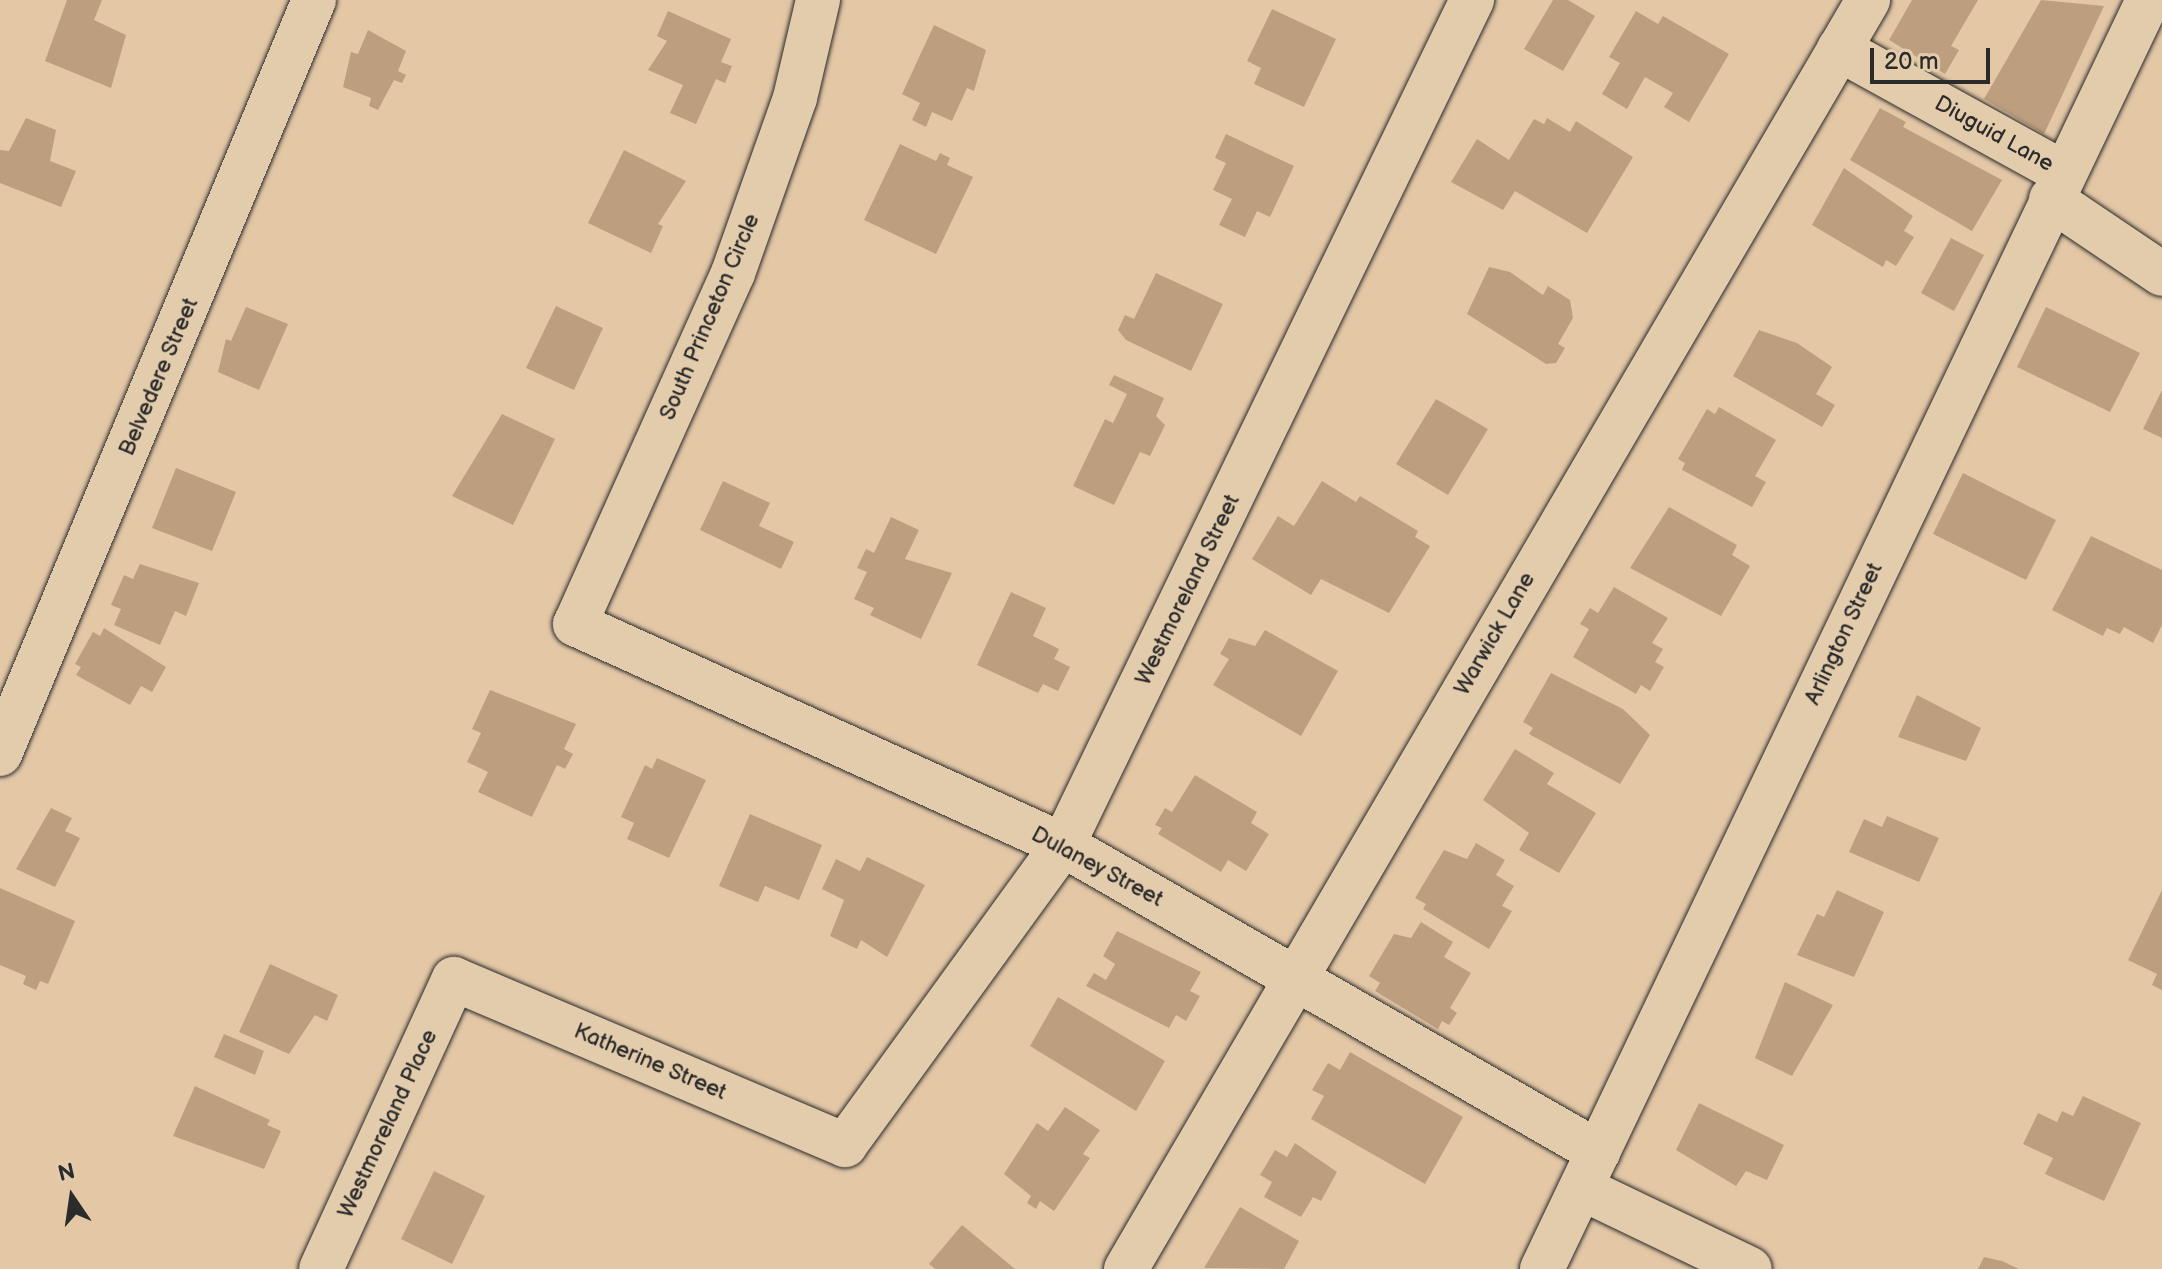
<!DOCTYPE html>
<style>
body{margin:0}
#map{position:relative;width:2162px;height:1269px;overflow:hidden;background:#e4c8a6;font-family:"Balsamiq Sans",sans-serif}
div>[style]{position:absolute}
.building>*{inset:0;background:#bd9f7f}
.roads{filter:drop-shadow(0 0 2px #2b2b2b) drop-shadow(0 0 2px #2b2b2b)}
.minor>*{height:44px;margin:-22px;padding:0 22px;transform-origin:22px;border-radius:22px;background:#e3ccac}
span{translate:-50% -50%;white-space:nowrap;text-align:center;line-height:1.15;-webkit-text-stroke:6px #e3ccac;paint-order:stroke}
.street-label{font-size:22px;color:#2b2b2b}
.north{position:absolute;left:32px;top:1157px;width:80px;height:80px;-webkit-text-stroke:6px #e3ccac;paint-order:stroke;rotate:347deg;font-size:22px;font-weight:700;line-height:32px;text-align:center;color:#2b2b2b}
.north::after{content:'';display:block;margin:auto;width:28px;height:36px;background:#2b2b2b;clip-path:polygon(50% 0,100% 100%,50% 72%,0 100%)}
.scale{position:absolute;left:1870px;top:48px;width:120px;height:36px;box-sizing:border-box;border:4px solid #2b2b2b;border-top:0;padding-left:10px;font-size:24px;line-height:28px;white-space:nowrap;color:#2b2b2b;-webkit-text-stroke:6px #e3ccac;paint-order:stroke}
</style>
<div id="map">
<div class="building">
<i style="clip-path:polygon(67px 0,102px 0,94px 20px,126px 35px,111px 88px,45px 61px)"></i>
<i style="clip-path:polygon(1553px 0,1568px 0,1595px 16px,1563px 71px,1524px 49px)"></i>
<i style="clip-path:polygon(1912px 0,1978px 0,1951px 46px,1959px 50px,1945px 74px,1889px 40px)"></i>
<i style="clip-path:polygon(2041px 0,2104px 6px,2044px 134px,1984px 99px)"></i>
<i style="clip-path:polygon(1272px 9px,1336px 39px,1304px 107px,1254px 84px,1261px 68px,1247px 61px)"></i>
<i style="clip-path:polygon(668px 11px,731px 39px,721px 62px,732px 66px,725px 83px,716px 79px,696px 124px,670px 113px,683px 85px,648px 70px,667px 41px,657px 36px)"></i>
<i style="clip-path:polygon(1636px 11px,1658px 24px,1663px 16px,1729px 54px,1689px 122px,1664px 107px,1673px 93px,1645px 77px,1627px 109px,1602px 94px,1620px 63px,1609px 57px)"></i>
<i style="clip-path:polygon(934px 25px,986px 50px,974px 91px,967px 88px,952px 121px,932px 112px,926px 127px,912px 120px,920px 103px,902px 94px)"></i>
<i style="clip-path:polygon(368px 30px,406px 51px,398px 71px,406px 75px,402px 83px,394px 80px,378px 110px,369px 106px,371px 98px,343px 87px,351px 52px,358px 54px)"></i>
<i style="clip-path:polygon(1880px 108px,1906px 122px,1903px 127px,2002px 180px,1972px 231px,1850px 160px)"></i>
<i style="clip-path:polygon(26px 118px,56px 130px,50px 161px,76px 171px,61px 207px,0 183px,0 150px,9px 151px)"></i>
<i style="clip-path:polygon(1547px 118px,1570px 132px,1576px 121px,1633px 157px,1587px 233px,1515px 191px,1503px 210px,1451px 182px,1477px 139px,1509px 160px,1534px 119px,1544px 124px)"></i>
<i style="clip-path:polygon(1226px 134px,1294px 166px,1270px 217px,1257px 211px,1245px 237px,1219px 225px,1232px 199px,1213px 190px,1226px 163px,1215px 158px)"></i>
<i style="clip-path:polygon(900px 144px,936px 161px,940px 153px,950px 158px,947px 165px,973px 177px,936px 254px,864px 220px)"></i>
<i style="clip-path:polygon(624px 150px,686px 181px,658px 224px,663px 226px,651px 253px,588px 223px)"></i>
<i style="clip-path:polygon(1844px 168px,1913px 216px,1904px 231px,1914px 237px,1896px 266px,1886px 260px,1883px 267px,1812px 225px)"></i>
<i style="clip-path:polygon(1951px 238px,1984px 255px,1954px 311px,1921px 293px)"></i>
<i style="clip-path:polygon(1489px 267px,1510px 272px,1543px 295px,1548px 286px,1570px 300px,1573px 318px,1558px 344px,1565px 348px,1556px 363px,1546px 364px,1467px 314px)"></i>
<i style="clip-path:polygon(1156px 273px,1223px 304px,1191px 371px,1126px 340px,1118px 330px,1125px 315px,1134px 319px)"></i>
<i style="clip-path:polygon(556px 306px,603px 328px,574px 390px,526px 368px)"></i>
<i style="clip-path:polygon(246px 307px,288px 324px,259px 390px,218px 372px,226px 339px,231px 341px)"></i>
<i style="clip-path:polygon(2046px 307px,2140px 353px,2110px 412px,2017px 367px)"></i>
<i style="clip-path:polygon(1759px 330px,1797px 343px,1832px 367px,1816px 394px,1835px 405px,1822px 427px,1733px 376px)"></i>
<i style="clip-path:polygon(1114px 375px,1164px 398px,1156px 416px,1165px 425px,1150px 456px,1140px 452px,1114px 505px,1073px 486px,1105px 419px,1113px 423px,1127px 394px,1109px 385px)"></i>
<i style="clip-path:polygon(2162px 390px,2162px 438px,2143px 429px)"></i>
<i style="clip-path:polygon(1436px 399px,1488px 429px,1448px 495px,1396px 464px)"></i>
<i style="clip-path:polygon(1719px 407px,1776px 440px,1755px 476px,1766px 482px,1752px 507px,1682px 470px,1685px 463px,1678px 459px,1707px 409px,1715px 414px)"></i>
<i style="clip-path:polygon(502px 414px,555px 439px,513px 525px,452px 496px)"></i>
<i style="clip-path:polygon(176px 468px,236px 492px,212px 551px,152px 528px)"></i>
<i style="clip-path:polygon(1963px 473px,2056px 520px,2026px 580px,1933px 534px)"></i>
<i style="clip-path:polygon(723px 481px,770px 503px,759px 526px,794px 542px,781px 569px,700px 530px)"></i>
<i style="clip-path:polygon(1322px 481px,1356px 502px,1360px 496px,1418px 531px,1415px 537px,1430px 546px,1389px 613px,1321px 579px,1311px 595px,1252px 559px,1278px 516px,1294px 526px)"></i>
<i style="clip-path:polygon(1669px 507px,1737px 545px,1732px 555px,1750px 566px,1721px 616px,1630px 568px)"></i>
<i style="clip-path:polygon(891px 517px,919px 530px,905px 559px,952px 573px,921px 639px,870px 615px,874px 608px,854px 599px,867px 572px,857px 568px,866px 549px,874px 553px)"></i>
<i style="clip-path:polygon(2091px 536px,2162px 570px,2162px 625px,2153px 643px,2124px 627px,2120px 634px,2107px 628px,2103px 636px,2052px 610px)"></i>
<i style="clip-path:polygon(140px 564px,199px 583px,186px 616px,175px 611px,160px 645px,114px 625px,121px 609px,111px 605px,124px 575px,133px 579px)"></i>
<i style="clip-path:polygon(1614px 587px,1668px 618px,1652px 643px,1663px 649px,1655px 662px,1664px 667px,1650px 691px,1641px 685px,1636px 694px,1573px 657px,1589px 629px,1580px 624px,1590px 608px,1598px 613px)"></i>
<i style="clip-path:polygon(1011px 592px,1046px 608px,1033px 636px,1059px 649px,1054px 659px,1070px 667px,1058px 691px,1043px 684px,1038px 693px,977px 665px)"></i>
<i style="clip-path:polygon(104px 628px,166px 667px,152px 692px,141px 686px,130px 705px,76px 675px,81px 667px,75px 664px,93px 632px,100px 636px)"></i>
<i style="clip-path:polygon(1265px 630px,1338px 671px,1301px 736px,1213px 685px,1229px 659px,1220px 654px,1229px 638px,1255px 646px)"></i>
<i style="clip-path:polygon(1551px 673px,1623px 709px,1650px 735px,1620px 784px,1529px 734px,1533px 728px,1523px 722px)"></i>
<i style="clip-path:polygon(490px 690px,576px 724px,564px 749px,573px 754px,565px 769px,557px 765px,532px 817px,478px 792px,488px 772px,467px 762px,481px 733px,472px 729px)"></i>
<i style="clip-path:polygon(1917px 695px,1981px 728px,1966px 761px,1898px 737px)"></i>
<i style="clip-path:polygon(1515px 749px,1554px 773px,1547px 784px,1596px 813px,1559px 873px,1519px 850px,1529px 833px,1483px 800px)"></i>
<i style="clip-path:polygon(657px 758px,706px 780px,669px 858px,627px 839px,634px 823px,621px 817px,645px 765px,652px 769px)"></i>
<i style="clip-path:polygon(1195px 775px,1257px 812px,1251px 823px,1269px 834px,1246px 871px,1228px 860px,1221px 872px,1158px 834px,1162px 828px,1155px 825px,1165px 808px,1172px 812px)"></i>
<i style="clip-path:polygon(51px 808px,72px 818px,65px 831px,80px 838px,55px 887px,16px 869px)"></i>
<i style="clip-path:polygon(750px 814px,822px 845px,799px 900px,765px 886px,758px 902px,719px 886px)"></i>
<i style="clip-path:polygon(1887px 816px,1939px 838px,1919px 882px,1849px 852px,1864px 819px,1882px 827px)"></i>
<i style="clip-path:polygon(1476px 843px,1505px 860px,1496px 875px,1514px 886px,1502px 906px,1512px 911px,1489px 949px,1423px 909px,1426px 904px,1415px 898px,1444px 850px,1467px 859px)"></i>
<i style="clip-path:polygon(867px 857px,925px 885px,887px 957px,861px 940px,857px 949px,830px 936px,844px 900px,822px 889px,836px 859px,860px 871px)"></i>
<i style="clip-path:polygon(0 888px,75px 921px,48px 984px,40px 981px,36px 990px,23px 984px,26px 976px,0 965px)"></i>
<i style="clip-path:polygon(1837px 890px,1884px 912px,1854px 977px,1797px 955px,1817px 914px,1824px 917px)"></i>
<i style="clip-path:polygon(2162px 890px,2162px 990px,2152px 985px,2157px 974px,2128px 960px)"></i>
<i style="clip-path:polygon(1421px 922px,1453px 942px,1444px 957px,1471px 973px,1450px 1008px,1457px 1013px,1449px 1025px,1442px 1021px,1438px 1029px,1375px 991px,1380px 983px,1369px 976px,1394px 934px,1411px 938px)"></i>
<i style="clip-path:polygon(1117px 931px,1201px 972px,1190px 991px,1200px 996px,1186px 1021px,1176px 1015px,1169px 1028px,1086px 986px,1094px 973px,1106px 980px,1115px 964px,1103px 956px)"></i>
<i style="clip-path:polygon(270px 964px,338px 995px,327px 1021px,315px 1015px,289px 1054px,239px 1032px)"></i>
<i style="clip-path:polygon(1785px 982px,1833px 1005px,1792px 1076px,1755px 1058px)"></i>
<i style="clip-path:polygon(1058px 997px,1165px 1061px,1136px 1111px,1030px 1046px)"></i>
<i style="clip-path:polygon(224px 1034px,264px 1051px,255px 1075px,214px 1057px)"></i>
<i style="clip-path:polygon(1350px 1052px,1463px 1117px,1425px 1184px,1311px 1119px,1324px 1096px,1312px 1090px,1328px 1063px,1340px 1070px)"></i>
<i style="clip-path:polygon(195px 1086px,270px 1120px,267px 1125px,281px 1131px,264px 1169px,173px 1136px)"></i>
<i style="clip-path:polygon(2083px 1096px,2141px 1123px,2104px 1201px,2045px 1174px,2053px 1158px,2023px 1144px,2038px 1113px,2057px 1122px,2062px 1111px,2073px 1116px)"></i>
<i style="clip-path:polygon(1699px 1103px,1784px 1145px,1767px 1180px,1746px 1171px,1736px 1186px,1676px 1150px)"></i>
<i style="clip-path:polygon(1065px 1107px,1100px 1130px,1083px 1154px,1090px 1158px,1054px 1211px,1040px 1201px,1036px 1209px,1027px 1203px,1031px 1196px,1004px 1174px,1037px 1123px,1048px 1131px)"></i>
<i style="clip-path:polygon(1295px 1143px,1337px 1172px,1321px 1201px,1313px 1197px,1301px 1217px,1264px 1197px,1272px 1182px,1260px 1175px,1275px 1150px,1287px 1157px)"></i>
<i style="clip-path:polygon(434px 1171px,485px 1196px,452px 1264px,401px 1239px)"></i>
<i style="clip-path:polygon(1240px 1207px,1299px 1241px,1284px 1269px,1204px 1268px)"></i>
<i style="clip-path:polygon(962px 1225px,1015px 1269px,935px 1269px,929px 1264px)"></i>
<i style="clip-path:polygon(1984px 1257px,2002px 1261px,2019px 1269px,1978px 1269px)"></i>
</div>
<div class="roads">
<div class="minor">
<i style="left:818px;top:0;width:101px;rotate:103.2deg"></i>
<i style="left:795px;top:98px;width:186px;rotate:109.5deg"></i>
<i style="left:733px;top:273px;width:385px;rotate:114.2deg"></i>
<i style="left:575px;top:624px;width:536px;rotate:24.36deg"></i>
<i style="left:1063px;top:845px;width:617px;rotate:29.85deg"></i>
<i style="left:1839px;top:49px;width:257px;rotate:28.9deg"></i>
<i style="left:2051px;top:199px;width:134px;rotate:34deg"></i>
<i style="left:0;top:754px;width:817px;rotate:-67.39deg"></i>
<i style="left:1581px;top:1188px;width:187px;rotate:25.6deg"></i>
<i style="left:321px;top:1269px;width:319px;rotate:-65.4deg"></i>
<i style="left:454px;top:979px;width:425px;rotate:23deg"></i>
<i style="left:845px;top:1145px;width:371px;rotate:-54deg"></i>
<i style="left:1063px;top:845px;width:939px;rotate:-64.17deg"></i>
<i style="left:1126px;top:1269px;width:1470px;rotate:-59.68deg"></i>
<i style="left:1542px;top:1269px;width:1406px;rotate:-64.47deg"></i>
</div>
</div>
<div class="street-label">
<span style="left:1994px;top:134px;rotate:29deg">Diuguid Lane</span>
<span style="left:710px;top:317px;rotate:-67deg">South Princeton Circle</span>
<span style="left:159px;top:377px;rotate:-67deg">Belvedere Street</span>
<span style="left:1188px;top:590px;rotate:-64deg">Westmoreland Street</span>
<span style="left:1495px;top:634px;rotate:-60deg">Warwick Lane</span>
<span style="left:1844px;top:634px;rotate:-65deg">Arlington Street</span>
<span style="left:1097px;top:867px;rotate:28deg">Dulaney Street</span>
<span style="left:650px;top:1062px;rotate:23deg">Katherine Street</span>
<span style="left:388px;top:1124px;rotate:-65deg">Westmoreland Place</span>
</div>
<div class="north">N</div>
<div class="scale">20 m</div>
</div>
